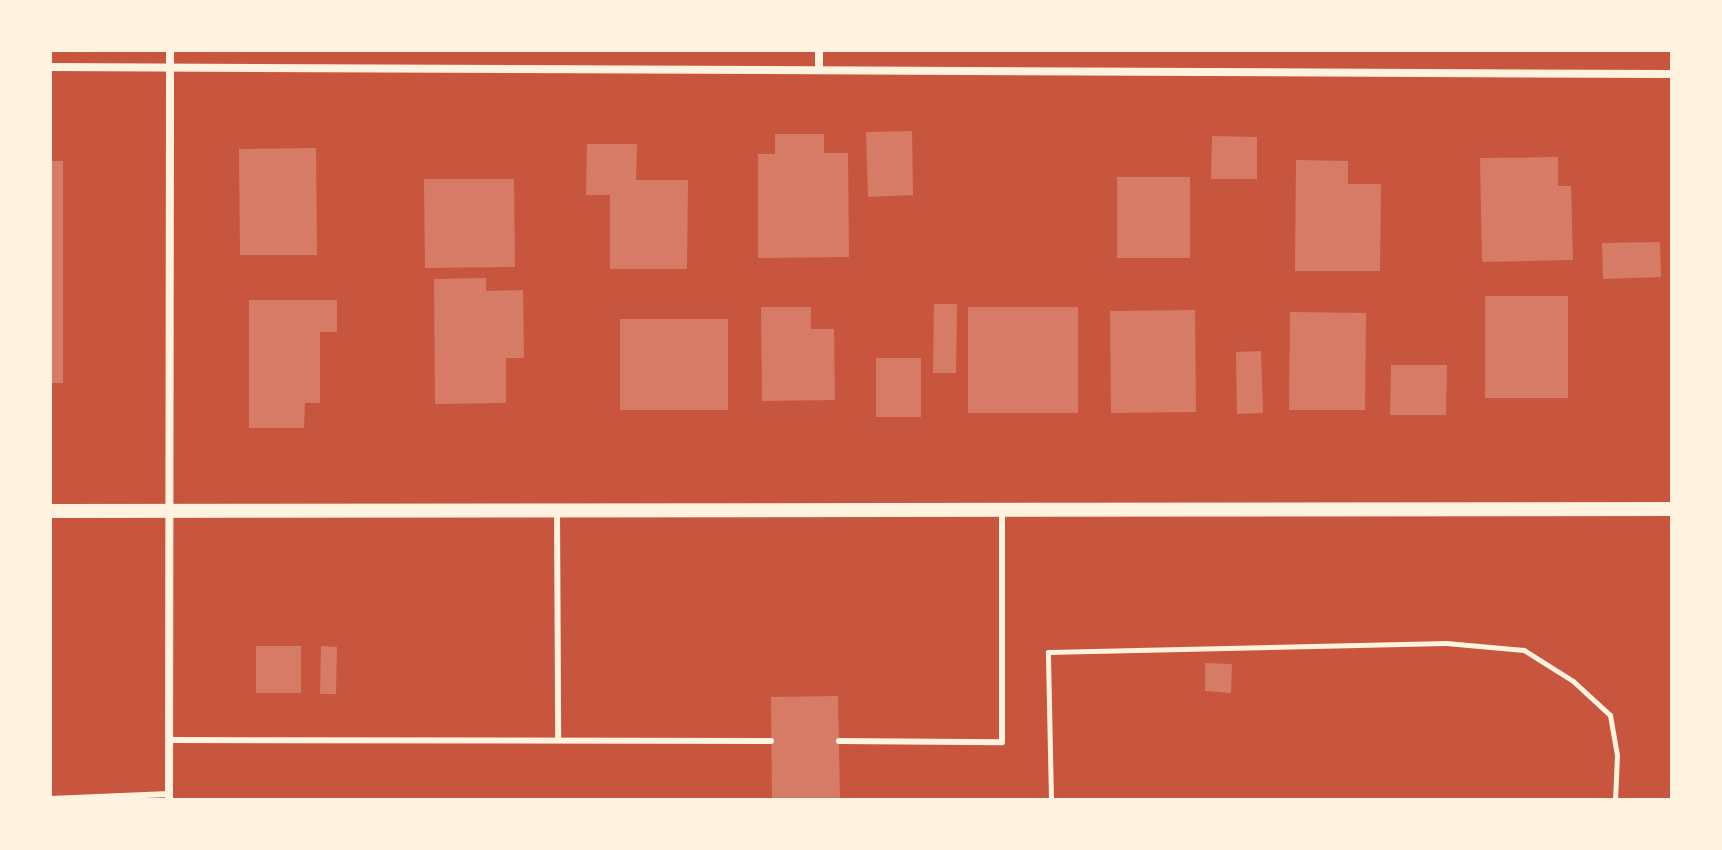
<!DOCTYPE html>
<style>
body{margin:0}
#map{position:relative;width:1722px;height:850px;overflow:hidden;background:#c8553d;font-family:"Noto Serif",serif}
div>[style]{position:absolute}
.building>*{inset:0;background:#d67c66}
.path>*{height:5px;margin:-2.5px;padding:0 2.5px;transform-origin:2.5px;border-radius:2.5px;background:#fff3e0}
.service>*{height:6px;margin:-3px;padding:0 3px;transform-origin:3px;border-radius:3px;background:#fff3e0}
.minor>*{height:8px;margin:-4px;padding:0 4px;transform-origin:4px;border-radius:4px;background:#fff3e0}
.tertiary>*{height:14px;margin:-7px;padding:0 7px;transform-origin:7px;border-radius:7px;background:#fff3e0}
span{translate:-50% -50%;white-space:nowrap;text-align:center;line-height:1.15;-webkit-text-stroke:8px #fff3e0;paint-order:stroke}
.frame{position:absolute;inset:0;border:52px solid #fff3e0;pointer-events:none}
</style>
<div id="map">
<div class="building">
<i style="clip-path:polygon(912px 131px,913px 195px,868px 197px,866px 132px)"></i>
<i style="clip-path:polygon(775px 134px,824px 134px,824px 153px,848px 153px,849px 257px,758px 258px,758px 154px,775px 154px)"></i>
<i style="clip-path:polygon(1212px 136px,1257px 137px,1257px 179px,1211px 179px)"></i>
<i style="clip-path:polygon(587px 144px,637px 144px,636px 180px,688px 180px,687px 269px,610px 269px,610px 195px,586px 195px)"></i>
<i style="clip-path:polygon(316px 148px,317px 255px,240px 255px,239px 149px)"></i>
<i style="clip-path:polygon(1558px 157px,1558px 186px,1571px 186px,1573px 260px,1482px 262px,1480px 158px)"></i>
<i style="clip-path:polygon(1296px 160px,1348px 161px,1348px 184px,1381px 184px,1380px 271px,1295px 271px)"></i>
<i style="clip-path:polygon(50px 161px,63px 161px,63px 383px,50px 383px)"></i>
<i style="clip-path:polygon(1117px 177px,1190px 177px,1190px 258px,1117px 258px)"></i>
<i style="clip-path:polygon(424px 179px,514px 179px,515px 267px,425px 268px)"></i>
<i style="clip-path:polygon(1660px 242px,1661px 277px,1603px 279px,1602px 243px)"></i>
<i style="clip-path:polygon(486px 278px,486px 291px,523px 290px,524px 358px,506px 358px,506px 403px,435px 404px,434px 279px)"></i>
<i style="clip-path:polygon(1485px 296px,1568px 296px,1568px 398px,1485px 398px)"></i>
<i style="clip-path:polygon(249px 300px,337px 300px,337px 332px,320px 332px,320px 403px,305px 403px,304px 428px,249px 428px)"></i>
<i style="clip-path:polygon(934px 304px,957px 304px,956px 373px,933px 373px)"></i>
<i style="clip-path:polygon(761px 307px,811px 307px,811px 329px,834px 329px,835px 400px,762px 401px)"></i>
<i style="clip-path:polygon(968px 307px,1078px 307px,1078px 413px,968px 413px)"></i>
<i style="clip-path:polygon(1195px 310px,1196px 412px,1111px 413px,1110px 311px)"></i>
<i style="clip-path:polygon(1290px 312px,1366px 313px,1365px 410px,1289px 410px)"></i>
<i style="clip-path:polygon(620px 319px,728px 319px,728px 410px,620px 410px)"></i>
<i style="clip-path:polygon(1261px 351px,1263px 413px,1237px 414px,1236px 352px)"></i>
<i style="clip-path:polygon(876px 358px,921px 358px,921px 417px,876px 417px)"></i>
<i style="clip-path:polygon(1391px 365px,1447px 365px,1446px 415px,1390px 415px)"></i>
<i style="clip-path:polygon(256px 646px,301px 646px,301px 693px,256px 693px)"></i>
<i style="clip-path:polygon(321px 646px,337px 647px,336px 694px,320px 694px)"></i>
<i style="clip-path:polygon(1205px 663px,1232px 664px,1231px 693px,1205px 691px)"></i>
<i style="clip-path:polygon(838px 696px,840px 800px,772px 800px,771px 697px)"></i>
</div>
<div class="path">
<i style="left:1051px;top:800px;width:148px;rotate:-91.2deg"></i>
<i style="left:1048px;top:652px;width:398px;rotate:-1.3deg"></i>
<i style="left:1446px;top:643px;width:78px;rotate:5.1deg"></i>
<i style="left:1524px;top:650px;width:58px;rotate:32.3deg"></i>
<i style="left:1573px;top:681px;width:50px;rotate:42.6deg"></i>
<i style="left:1610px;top:715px;width:41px;rotate:80.1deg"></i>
<i style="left:1617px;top:755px;width:45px;rotate:92.5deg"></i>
</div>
<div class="service">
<i style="left:557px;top:510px;width:228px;rotate:89.7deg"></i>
<i style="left:170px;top:740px;width:601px;rotate:0.1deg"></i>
<i style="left:839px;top:741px;width:163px;rotate:0.4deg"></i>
<i style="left:1002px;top:742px;width:233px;rotate:-90deg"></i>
<i style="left:50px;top:799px;width:119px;rotate:-2.4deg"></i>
</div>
<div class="minor">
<i style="left:819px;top:50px;width:20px;rotate:90deg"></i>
<i style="left:50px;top:67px;width:1622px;rotate:0.25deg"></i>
<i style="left:169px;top:800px;width:750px;rotate:-89.92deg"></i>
</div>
<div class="tertiary">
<i style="left:50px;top:511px;width:1622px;rotate:-0.07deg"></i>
</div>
<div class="frame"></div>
</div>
